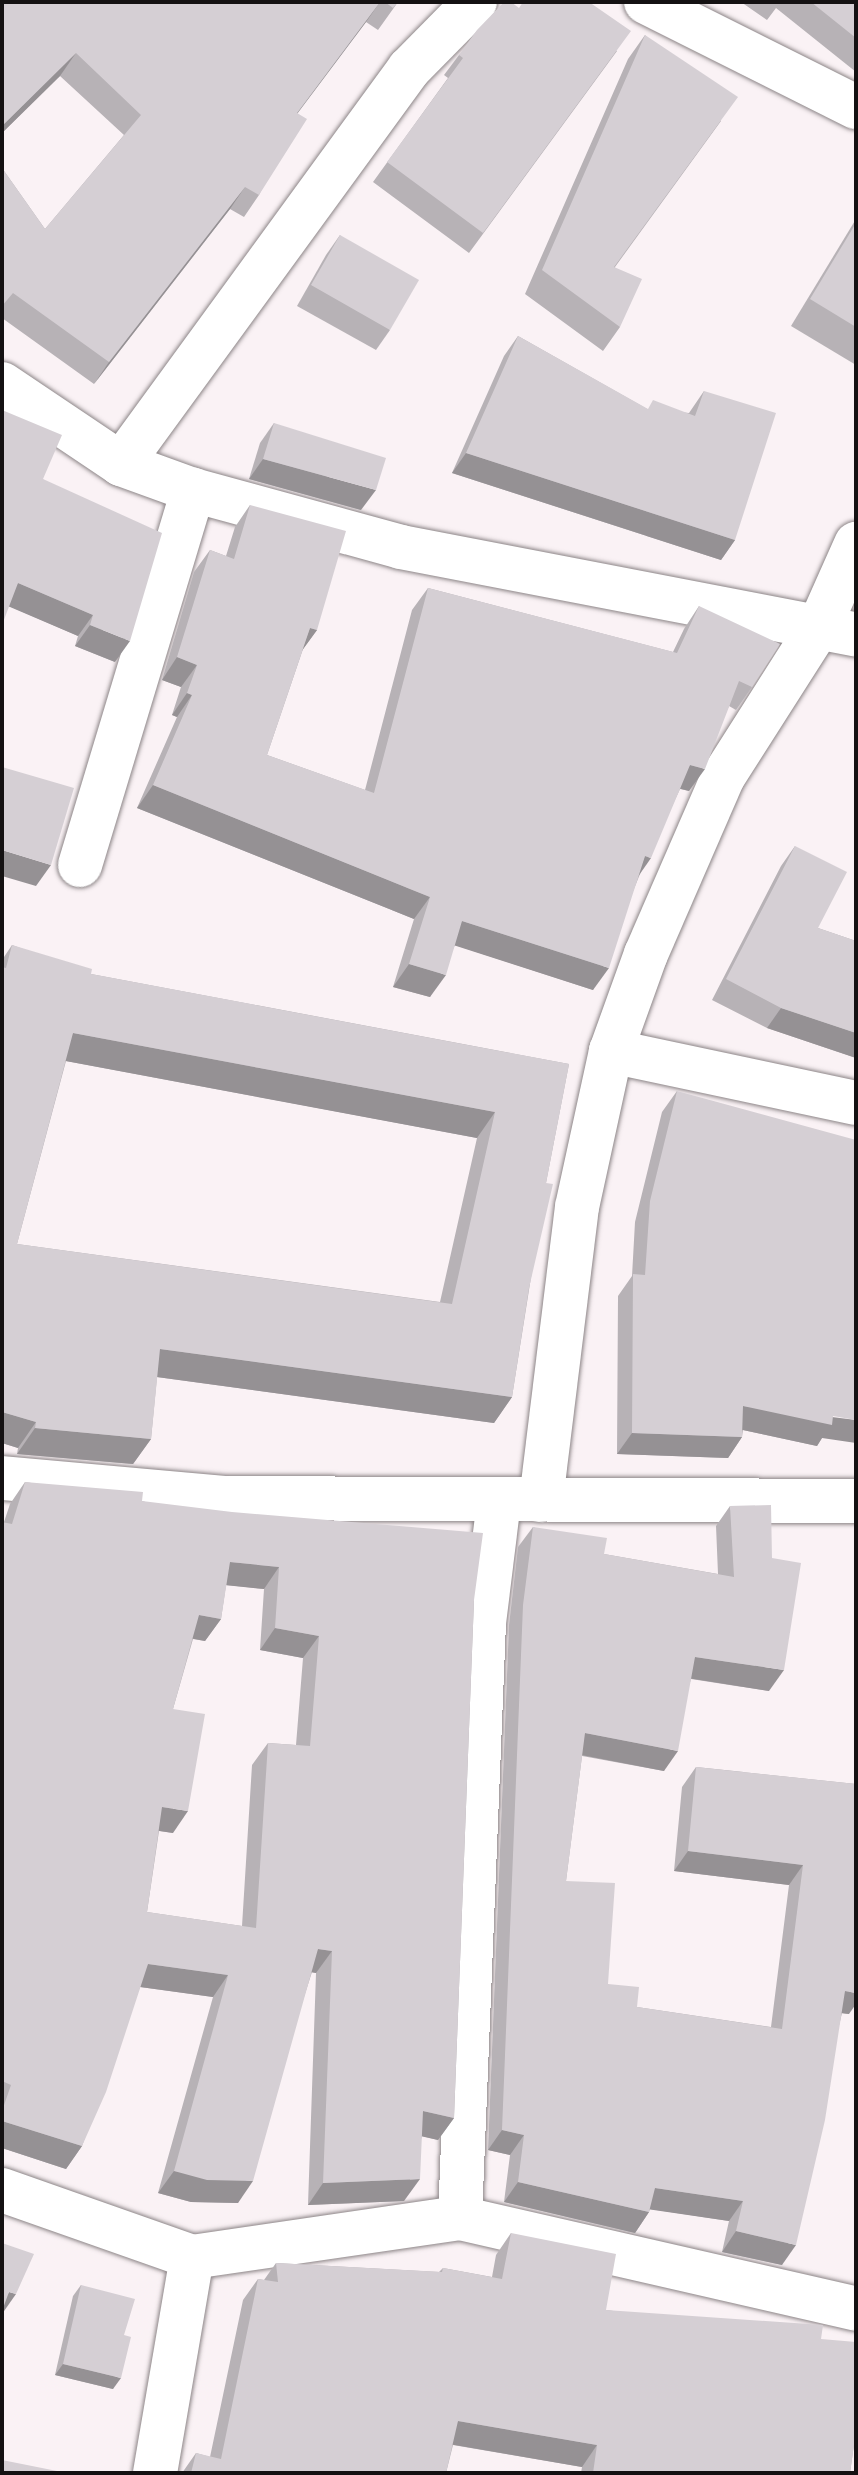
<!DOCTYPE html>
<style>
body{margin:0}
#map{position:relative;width:858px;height:2475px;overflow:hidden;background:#faf2f5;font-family:"Sofia Sans Condensed",sans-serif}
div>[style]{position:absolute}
.roads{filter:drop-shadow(0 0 2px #8c8587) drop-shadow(0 0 2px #8c8587)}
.minor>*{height:44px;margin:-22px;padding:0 22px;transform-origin:22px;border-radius:22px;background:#fff}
.wall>*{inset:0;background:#b7b2b6}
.shaded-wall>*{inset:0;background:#959194}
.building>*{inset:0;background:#d5cfd4}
span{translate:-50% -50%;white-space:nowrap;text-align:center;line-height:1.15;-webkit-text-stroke:6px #fff;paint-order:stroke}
.frame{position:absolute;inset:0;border:4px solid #141112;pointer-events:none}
</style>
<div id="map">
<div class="roads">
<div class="minor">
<i style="left:646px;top:2px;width:235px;rotate:26.6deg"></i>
<i style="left:2px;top:384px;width:143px;rotate:33.9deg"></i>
<i style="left:121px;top:464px;width:77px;rotate:19.9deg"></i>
<i style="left:193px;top:490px;width:216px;rotate:15.3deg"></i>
<i style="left:401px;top:547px;width:463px;rotate:10.9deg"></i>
<i style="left:121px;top:464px;width:489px;rotate:-53.9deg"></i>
<i style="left:409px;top:69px;width:94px;rotate:-45.4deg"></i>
<i style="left:80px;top:865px;width:392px;rotate:-73.2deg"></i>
<i style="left:611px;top:1051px;width:250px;rotate:12deg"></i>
<i style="left:2px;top:1478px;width:226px;rotate:5.1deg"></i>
<i style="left:227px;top:1498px;width:629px;rotate:0.27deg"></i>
<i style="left:541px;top:1500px;width:295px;rotate:-83deg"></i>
<i style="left:577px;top:1207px;width:160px;rotate:-77.7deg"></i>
<i style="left:611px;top:1051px;width:103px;rotate:-70.2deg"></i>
<i style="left:646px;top:954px;width:193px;rotate:-66.5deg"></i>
<i style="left:723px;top:777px;width:180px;rotate:-57.5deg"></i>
<i style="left:820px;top:625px;width:89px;rotate:-66deg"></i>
<i style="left:2px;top:2190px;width:201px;rotate:19.4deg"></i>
<i style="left:192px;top:2257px;width:271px;rotate:-8.3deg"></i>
<i style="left:460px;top:2218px;width:406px;rotate:12.9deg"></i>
<i style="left:460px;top:2218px;width:595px;rotate:-87.69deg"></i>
<i style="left:484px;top:1623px;width:124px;rotate:-83deg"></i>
<i style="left:155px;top:2473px;width:219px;rotate:-80.3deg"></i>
</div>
</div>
<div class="wall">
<i style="clip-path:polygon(2px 2px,398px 2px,378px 30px,366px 22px,297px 114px,259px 195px,244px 217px,230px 209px,94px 384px,2px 318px,2px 168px,45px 229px,124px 135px,60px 76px,2px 133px)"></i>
<i style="clip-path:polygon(741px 2px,856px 2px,856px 72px,776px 8px,767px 20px)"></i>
<i style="clip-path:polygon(519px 8px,617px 51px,469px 253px,373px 182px,448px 78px,444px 75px,459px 55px)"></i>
<i style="clip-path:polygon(645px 35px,721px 121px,615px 267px,620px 327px,603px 351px,525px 294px,628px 59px)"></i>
<i style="clip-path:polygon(856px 219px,856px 365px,791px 326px)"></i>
<i style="clip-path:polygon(340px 235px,390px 330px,376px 350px,297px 306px,326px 255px)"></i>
<i style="clip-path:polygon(518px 336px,647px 409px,689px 413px,704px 391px,735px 540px,721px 560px,452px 473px,504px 356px)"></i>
<i style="clip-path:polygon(274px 423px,361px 510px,249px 479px,260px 443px)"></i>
<i style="clip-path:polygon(43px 479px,115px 662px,75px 646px,78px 636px,9px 606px)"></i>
<i style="clip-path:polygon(250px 505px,317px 630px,303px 649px,267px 755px,365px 790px,412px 610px,428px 588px,673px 652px,684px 629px,699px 606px,752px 687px,736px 710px,729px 706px,689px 791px,680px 789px,640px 874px,593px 990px,455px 945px,430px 997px,393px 987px,414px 919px,137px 808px,177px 717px,172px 715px,181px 687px,162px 680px,194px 572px,210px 550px,226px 556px,235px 527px)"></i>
<i style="clip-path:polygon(795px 846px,818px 928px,856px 941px,856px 1058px,767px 1028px,712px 1000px,781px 866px)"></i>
<i style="clip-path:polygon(evenodd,12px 945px,91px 974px,569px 1064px,546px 1183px,512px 1397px,494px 1423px,157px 1377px,151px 1439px,133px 1464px,17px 1454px,18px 1448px,2px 1443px,2px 960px,12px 945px,66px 1061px,477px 1138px,440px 1302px,17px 1244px,66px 1061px)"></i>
<i style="clip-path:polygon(677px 1091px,822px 1438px,817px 1446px,743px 1430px,742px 1437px,728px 1458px,617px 1454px,618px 1296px,632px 1276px,635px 1222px,662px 1112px)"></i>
<i style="clip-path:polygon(evenodd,25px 1482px,142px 1501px,474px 1600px,454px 2118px,438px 2140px,422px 2136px,404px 2201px,308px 2205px,316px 1973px,312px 1972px,238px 2203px,191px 2202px,158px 2193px,213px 1997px,140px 1987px,82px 2146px,66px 2169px,2px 2148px,2px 1522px,4px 1522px,10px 1504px,25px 1482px,226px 1585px,264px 1589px,260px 1650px,303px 1658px,296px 1745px,268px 1743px,252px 1765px,242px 1926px,147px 1912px,159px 1831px,173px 1833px,173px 1709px,193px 1639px,205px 1641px,221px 1619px,226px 1585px)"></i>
<i style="clip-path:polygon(730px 1506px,769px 1691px,691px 1679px,664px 1771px,582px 1756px,566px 1881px,608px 1984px,637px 2007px,771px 2027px,789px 1885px,674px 1871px,682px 1787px,696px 1767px,856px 1784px,849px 2014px,842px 2013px,782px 2265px,722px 2252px,729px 2221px,650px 2209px,649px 2212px,635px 2233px,504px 2202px,510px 2155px,488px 2150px,509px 1625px,518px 1547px,533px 1527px,604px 1554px,718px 1574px,716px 1526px)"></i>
<i style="clip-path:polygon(511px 2233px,606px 2310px,821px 2339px,855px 2437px,850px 2473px,581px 2473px,582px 2467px,453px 2445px,446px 2473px,182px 2473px,196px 2453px,210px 2457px,243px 2300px,258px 2279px,264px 2280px,276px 2263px,439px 2272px,443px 2268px,492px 2277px,496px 2255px)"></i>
<i style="clip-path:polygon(81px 2285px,124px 2335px,113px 2389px,55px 2375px,73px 2296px)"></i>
</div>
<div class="shaded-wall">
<i style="clip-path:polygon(380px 2px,366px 22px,281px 135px,297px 113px)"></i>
<i style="clip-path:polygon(76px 53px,60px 76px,2px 133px,2px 126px)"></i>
<i style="clip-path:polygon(245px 187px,230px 209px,94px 384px,109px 362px)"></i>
<i style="clip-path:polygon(466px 453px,735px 540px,721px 560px,452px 473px)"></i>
<i style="clip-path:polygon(263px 459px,376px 490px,361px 510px,249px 479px)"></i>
<i style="clip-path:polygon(18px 583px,93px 615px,78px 636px,3px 604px)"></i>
<i style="clip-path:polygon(90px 625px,130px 641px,115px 662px,75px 646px)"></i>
<i style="clip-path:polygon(310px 628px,317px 630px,301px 652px)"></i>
<i style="clip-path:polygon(177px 657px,197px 665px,181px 687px,162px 680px)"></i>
<i style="clip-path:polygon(187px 693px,192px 695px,177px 717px,172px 715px)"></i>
<i style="clip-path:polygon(690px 765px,705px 769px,689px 791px,674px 787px)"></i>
<i style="clip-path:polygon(153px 785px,430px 897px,414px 919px,137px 808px)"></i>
<i style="clip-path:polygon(2px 850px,51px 865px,36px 886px,2px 876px)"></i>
<i style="clip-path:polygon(645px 856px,651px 858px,635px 881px)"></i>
<i style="clip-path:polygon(462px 921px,609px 968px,593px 990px,447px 943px)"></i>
<i style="clip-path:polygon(409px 964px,446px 975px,430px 997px,393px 987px)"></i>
<i style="clip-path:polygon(781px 1008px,856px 1033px,856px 1058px,767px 1028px)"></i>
<i style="clip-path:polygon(73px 1033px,495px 1112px,477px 1138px,55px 1059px)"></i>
<i style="clip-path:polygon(160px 1349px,512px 1397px,494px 1423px,142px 1375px)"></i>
<i style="clip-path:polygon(743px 1406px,856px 1420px,856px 1443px,822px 1438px,817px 1446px,729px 1427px)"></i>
<i style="clip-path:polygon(2px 1412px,36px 1422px,18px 1448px,2px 1443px)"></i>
<i style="clip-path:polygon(35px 1428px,151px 1439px,133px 1464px,17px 1454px)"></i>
<i style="clip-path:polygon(632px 1433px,742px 1437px,728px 1458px,617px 1454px)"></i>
<i style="clip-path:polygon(230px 1562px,279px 1567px,264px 1589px,215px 1584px)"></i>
<i style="clip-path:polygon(199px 1615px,221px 1619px,205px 1641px,184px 1637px)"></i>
<i style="clip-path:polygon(275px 1628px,319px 1636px,303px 1658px,260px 1650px)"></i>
<i style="clip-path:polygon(695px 1657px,784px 1670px,769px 1691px,681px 1677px)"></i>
<i style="clip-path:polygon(585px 1733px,678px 1751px,664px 1771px,571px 1753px)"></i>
<i style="clip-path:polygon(162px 1807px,188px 1811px,173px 1833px,147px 1829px)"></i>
<i style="clip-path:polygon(688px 1851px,803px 1865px,789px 1885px,674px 1871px)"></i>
<i style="clip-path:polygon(318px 1949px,332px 1951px,316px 1973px,303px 1971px)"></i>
<i style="clip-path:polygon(148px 1964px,228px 1975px,213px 1997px,133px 1986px)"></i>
<i style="clip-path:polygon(845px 1991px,856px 1993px,856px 2004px,849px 2014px,831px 2012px)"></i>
<i style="clip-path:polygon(423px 2111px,454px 2118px,438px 2140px,407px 2133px)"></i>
<i style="clip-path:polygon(2px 2121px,82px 2146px,66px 2169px,2px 2148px)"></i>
<i style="clip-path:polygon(502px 2130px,524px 2135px,510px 2155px,488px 2150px)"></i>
<i style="clip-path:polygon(174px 2171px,253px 2181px,238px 2203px,191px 2202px,158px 2193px)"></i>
<i style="clip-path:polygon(420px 2179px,404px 2201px,308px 2205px,323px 2183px)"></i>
<i style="clip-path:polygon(518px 2182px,649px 2212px,635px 2233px,504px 2202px)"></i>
<i style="clip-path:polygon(655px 2188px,743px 2201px,729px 2221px,640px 2208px)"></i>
<i style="clip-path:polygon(736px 2231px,796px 2245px,782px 2265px,722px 2252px)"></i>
<i style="clip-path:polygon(9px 2292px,16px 2294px,2px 2314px,2px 2303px)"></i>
<i style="clip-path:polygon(63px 2364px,121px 2378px,113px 2389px,55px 2375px)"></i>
<i style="clip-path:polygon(458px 2421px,597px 2445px,582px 2467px,443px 2443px)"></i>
</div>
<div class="building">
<i style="clip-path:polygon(2px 2px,380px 2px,297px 113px,307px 119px,259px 195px,245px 187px,109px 362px,13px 293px,2px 306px,2px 168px,45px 229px,141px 115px,76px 53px,2px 126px)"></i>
<i style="clip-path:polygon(385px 2px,398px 2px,393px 8px)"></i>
<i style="clip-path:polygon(504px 2px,511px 2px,519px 8px,523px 2px,589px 2px,631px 31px,483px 233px,387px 162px,463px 58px,459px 55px,477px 30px)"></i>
<i style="clip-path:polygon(811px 2px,856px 2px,856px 38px)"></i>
<i style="clip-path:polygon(645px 35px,738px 97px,614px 267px,642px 279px,620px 327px,542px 270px)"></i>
<i style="clip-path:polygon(856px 223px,856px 327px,810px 299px)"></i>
<i style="clip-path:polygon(340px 235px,419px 280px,390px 330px,311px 285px)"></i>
<i style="clip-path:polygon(518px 336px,648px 409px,653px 400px,695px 416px,704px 391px,776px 413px,735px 540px,466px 453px)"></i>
<i style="clip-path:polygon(2px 410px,62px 435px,43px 479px,162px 533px,130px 641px,90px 625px,93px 615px,18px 583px,2px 625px)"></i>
<i style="clip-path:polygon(274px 423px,386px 458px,376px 490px,263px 459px)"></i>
<i style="clip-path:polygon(250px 505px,346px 531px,317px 630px,310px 628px,267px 755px,374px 793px,428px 588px,677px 653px,699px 606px,780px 644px,752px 687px,739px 681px,705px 769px,690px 765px,651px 858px,645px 856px,609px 968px,462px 921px,446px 975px,409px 964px,430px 897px,153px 785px,192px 695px,187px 693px,197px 665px,177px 657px,210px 550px,234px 559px)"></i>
<i style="clip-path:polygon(2px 767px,74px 788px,51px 865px,2px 850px)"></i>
<i style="clip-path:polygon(795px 846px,847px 872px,818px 928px,856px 941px,856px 1033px,781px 1008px,726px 979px)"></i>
<i style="clip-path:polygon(evenodd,12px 945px,92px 969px,91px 974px,569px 1064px,546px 1183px,553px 1184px,529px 1288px,512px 1397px,160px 1349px,151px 1439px,35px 1428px,36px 1422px,2px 1412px,2px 967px,6px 968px,12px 945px,73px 1033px,495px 1112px,452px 1304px,17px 1244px,73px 1033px)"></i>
<i style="clip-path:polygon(677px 1091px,856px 1140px,856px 1420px,833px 1416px,832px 1425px,743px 1406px,742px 1437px,632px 1433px,633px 1274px,645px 1275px,650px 1201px)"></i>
<i style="clip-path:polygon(evenodd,25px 1482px,143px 1492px,142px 1501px,232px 1512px,483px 1533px,474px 1600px,454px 2118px,423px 2111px,420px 2179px,323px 2183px,332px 1951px,318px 1949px,253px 2181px,207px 2180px,174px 2171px,228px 1975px,148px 1964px,106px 2092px,82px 2146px,2px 2121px,2px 2111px,11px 2085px,2px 2081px,2px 1522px,12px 1524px,25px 1482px,230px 1562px,279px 1567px,275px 1628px,319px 1636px,310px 1746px,268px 1743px,256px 1928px,147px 1912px,162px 1807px,188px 1811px,205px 1714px,173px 1709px,199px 1615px,221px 1619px,230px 1562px)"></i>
<i style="clip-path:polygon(771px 1505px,772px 1558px,801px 1563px,784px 1670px,695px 1657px,678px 1751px,585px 1733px,566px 1881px,615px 1883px,608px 1984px,639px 1987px,637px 2007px,782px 2029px,803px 1865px,688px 1851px,696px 1767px,856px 1784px,856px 1993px,845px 1991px,825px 2120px,796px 2245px,736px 2231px,743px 2201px,655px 2188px,649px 2212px,518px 2182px,524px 2135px,502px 2130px,523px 1605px,533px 1527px,607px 1538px,604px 1554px,734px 1577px,730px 1506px)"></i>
<i style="clip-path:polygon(511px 2233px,616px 2254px,606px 2310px,823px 2325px,821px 2339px,856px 2342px,856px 2431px,850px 2473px,593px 2473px,597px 2445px,458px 2421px,446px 2473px,191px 2473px,196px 2453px,221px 2459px,258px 2279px,278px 2282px,276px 2263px,442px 2272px,443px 2268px,502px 2279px)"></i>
<i style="clip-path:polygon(2px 2243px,34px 2254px,16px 2294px,9px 2292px,2px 2311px)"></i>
<i style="clip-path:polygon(81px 2285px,135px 2299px,124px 2335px,131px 2337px,121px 2378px,63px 2364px)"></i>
<i style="clip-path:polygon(2px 2460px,67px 2473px,2px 2473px)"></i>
</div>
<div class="frame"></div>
</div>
